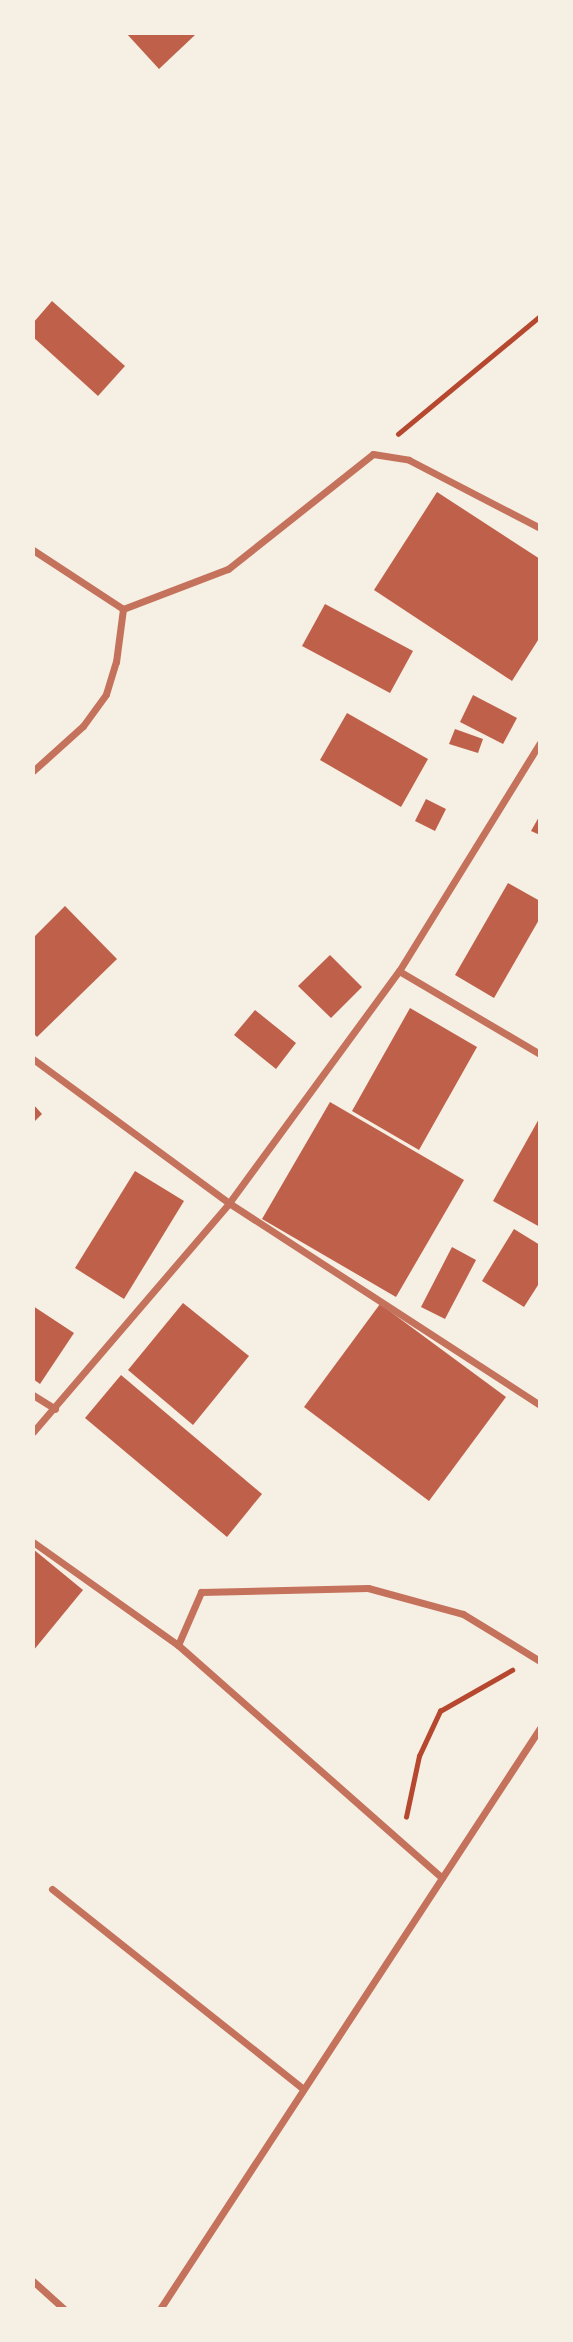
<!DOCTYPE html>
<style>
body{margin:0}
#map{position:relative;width:573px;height:2342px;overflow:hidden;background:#f6efe4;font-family:"Nunito Sans",sans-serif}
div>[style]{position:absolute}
.building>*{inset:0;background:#bf614a}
.path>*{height:4.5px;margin:-2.25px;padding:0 2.25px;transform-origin:2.25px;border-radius:2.25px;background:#b5482f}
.minor>*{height:7px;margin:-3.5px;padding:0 3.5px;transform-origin:3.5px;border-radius:3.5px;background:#c5725c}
span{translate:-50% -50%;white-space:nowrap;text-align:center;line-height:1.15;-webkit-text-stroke:5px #f6efe4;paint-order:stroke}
.frame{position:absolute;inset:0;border:35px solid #f6efe4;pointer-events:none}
</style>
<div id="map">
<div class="building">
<i style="clip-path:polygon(126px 33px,193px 33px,195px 35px,159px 69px)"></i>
<i style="clip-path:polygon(52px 301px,125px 366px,98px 396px,33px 337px,33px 323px)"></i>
<i style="clip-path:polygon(437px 492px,540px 559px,540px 637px,512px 681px,374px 590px)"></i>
<i style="clip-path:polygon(325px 604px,413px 651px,390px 693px,302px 646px)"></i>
<i style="clip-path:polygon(473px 695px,517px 718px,503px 744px,460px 722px)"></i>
<i style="clip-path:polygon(347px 713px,428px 759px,401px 807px,320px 760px)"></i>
<i style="clip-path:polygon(455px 729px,483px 739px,478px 753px,449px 744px)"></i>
<i style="clip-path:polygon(426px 799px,446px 809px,435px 831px,415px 821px)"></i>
<i style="clip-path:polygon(540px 815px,540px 835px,531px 831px)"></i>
<i style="clip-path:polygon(508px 883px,540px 901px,540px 918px,494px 998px,455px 975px)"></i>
<i style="clip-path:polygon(65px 906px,117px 959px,37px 1037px,33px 1033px,33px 938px)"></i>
<i style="clip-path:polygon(330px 955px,362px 987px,331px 1018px,298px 986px)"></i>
<i style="clip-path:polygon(410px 1008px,477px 1047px,419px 1150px,352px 1111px)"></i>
<i style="clip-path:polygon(255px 1010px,296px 1043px,276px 1069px,234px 1035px)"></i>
<i style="clip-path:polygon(330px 1102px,464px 1180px,396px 1297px,262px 1219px)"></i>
<i style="clip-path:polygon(33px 1104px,42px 1114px,33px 1123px)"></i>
<i style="clip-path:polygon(540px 1117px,540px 1227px,493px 1201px)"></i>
<i style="clip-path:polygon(135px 1171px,184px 1201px,124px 1299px,75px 1268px)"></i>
<i style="clip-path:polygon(514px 1229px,540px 1245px,540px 1282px,524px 1307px,482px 1281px)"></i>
<i style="clip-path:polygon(452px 1247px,476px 1260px,445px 1319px,421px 1307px)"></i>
<i style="clip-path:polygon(183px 1303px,249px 1356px,193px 1425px,128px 1370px)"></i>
<i style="clip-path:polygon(380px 1304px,506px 1397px,429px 1501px,304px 1407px)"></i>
<i style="clip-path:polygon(33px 1306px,74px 1333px,40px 1384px,33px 1379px)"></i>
<i style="clip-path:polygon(121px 1375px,262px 1494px,227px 1537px,85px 1418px)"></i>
<i style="clip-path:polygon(33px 1549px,83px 1590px,33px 1651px)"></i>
</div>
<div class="path">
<i style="left:398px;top:434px;width:185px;rotate:-39.7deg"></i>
<i style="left:406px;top:1817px;width:62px;rotate:-78deg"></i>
<i style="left:419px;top:1756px;width:50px;rotate:-65deg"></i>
<i style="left:440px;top:1711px;width:83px;rotate:-29.7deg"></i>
</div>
<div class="minor">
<i style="left:33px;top:550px;width:108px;rotate:33.2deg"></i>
<i style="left:33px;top:771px;width:67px;rotate:-42deg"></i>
<i style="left:83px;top:726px;width:39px;rotate:-54deg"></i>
<i style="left:106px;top:694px;width:34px;rotate:-73deg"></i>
<i style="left:116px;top:662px;width:53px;rotate:-82.5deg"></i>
<i style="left:123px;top:609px;width:112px;rotate:-20.9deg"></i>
<i style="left:228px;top:569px;width:185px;rotate:-38.4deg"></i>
<i style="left:373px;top:454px;width:36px;rotate:9deg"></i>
<i style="left:409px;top:460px;width:148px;rotate:27.4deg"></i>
<i style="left:399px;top:971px;width:164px;rotate:30.5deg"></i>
<i style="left:33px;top:1059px;width:243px;rotate:36.3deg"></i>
<i style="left:229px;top:1203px;width:371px;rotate:33deg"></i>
<i style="left:33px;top:1395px;width:26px;rotate:32deg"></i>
<i style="left:33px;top:1432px;width:301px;rotate:-49.4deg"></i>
<i style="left:229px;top:1203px;width:288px;rotate:-53.8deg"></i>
<i style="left:399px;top:971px;width:268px;rotate:-58.3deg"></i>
<i style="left:33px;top:1542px;width:178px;rotate:35.4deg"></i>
<i style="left:178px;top:1645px;width:352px;rotate:41.4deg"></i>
<i style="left:178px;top:1645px;width:58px;rotate:-66.5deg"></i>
<i style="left:201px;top:1592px;width:167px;rotate:-1.4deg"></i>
<i style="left:368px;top:1588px;width:98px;rotate:15.3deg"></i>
<i style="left:463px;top:1614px;width:90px;rotate:31.4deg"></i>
<i style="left:52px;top:1889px;width:318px;rotate:38.5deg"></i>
<i style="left:33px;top:2281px;width:42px;rotate:42.1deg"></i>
<i style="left:160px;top:2309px;width:694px;rotate:-56.81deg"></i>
</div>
<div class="frame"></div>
</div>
